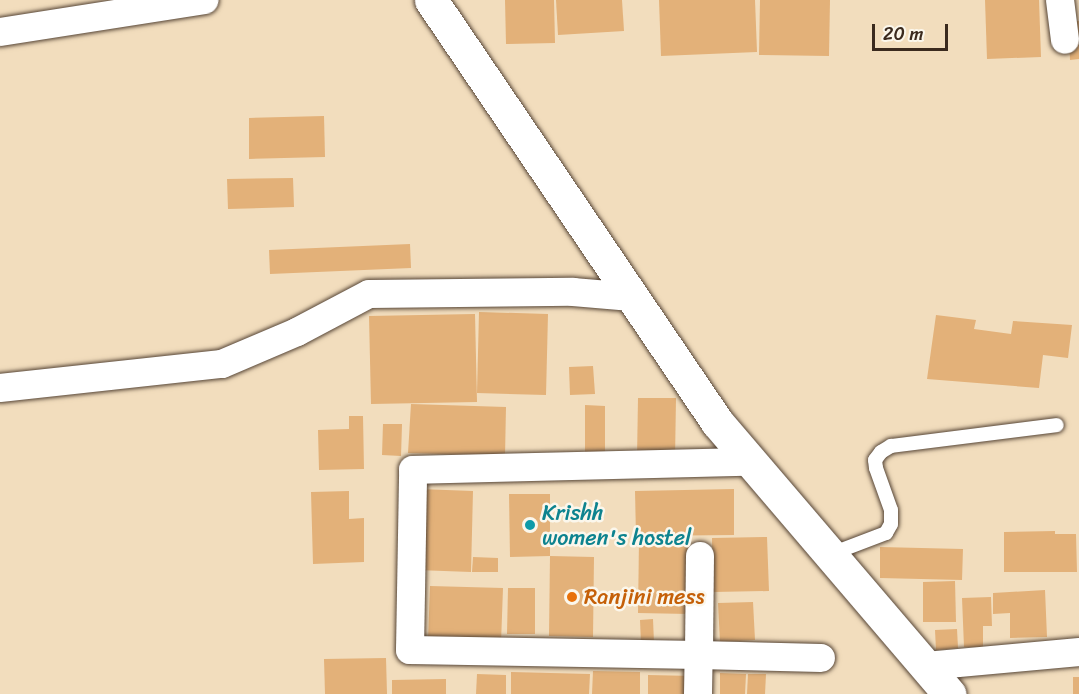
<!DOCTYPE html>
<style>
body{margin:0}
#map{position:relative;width:1079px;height:694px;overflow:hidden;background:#f2ddbd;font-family:Sriracha,sans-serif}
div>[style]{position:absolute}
.building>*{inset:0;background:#e3b179}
.roads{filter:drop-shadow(0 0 2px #564536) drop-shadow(0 0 2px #564536)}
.service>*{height:14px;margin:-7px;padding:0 7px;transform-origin:7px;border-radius:7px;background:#fff}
.minor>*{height:28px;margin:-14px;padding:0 14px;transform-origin:14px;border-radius:14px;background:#fff}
.tertiary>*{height:33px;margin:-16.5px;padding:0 16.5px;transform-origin:16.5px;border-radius:16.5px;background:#fff}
.dots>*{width:16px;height:16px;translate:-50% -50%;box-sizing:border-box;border:3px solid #fbf7ec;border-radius:50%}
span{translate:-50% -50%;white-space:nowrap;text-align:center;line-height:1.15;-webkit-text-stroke:5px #fbf7ec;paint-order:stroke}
.culture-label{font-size:22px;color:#0d838f}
.left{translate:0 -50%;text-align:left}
.food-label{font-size:22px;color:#c56008}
.scale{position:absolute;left:872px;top:24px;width:76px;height:27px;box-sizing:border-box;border:3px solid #3b2a1e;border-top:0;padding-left:8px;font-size:18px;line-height:21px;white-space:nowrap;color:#3b2a1e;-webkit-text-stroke:4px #fbf7ec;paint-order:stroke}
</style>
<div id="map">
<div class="building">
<i style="clip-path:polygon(505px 0,554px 0,555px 43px,506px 44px)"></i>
<i style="clip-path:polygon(556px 0,622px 0,624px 31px,558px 35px)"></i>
<i style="clip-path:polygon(659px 0,755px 0,757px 52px,661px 56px)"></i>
<i style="clip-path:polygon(760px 0,830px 0,829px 56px,759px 55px)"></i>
<i style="clip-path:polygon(985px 0,1039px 0,1041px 57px,987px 59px)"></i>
<i style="clip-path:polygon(1068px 21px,1079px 21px,1079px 59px,1070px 60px)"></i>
<i style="clip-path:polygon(324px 116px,325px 157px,249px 159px,249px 118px)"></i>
<i style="clip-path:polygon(293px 178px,294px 207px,228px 209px,227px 179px)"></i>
<i style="clip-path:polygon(410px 244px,411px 268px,270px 274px,269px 250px)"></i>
<i style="clip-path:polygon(479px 312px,548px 314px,546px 395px,477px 393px)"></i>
<i style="clip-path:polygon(475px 314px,477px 402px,371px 404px,369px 316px)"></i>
<i style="clip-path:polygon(936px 315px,976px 320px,974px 329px,1011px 334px,1013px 321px,1072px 325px,1068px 358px,1043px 355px,1039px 388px,927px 379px)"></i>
<i style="clip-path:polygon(593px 366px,595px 394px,570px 395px,569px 367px)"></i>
<i style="clip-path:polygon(638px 398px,676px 398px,675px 459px,637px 458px)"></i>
<i style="clip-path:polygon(411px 404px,506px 407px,505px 456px,408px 453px)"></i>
<i style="clip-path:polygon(585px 405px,605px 406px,605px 460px,585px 460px)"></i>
<i style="clip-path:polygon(349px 416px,363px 416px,364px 469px,319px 470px,318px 430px,349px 429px)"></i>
<i style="clip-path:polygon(383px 424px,402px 424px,401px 456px,382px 455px)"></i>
<i style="clip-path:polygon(419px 489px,473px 491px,471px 572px,417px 570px)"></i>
<i style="clip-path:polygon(734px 489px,734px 535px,636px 536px,635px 491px)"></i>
<i style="clip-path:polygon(349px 491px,349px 519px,364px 518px,364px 562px,313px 564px,311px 492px)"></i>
<i style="clip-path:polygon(509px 494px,550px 494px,550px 556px,510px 557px)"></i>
<i style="clip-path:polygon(1055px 531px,1055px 534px,1076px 534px,1077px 572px,1004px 572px,1004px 532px)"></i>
<i style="clip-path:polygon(767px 537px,769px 591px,713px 592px,712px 538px)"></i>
<i style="clip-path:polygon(639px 540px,690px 541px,689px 614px,638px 613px)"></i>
<i style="clip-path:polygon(880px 547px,963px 549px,962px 580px,880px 578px)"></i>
<i style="clip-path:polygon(550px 556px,594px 557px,593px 637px,549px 636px)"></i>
<i style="clip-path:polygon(473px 557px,498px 558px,498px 572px,472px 572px)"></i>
<i style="clip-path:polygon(955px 581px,956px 622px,923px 622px,923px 582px)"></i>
<i style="clip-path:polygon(430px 586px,503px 588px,501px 643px,428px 641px)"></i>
<i style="clip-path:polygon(508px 588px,535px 588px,535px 634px,507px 634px)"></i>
<i style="clip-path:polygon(1045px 590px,1047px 637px,1010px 638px,1010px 613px,993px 614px,993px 593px)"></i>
<i style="clip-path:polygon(991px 597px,992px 626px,983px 626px,983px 647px,964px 647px,962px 598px)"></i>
<i style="clip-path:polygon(753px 602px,755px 640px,720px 642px,718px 603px)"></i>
<i style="clip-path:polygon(653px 619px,654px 643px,641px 644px,640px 620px)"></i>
<i style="clip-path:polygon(957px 629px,958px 648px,936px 650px,935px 630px)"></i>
<i style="clip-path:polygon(386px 658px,387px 694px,325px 694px,324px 659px)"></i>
<i style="clip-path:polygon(593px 671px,640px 672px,640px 694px,592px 694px)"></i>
<i style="clip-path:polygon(511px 672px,590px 674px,589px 694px,511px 694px)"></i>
<i style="clip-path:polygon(720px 673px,746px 674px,745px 694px,720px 694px)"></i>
<i style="clip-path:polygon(477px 674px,506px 675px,506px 694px,476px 694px)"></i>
<i style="clip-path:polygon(748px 674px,766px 674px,765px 694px,747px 694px)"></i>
<i style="clip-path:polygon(648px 675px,694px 676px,693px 694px,648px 694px)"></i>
<i style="clip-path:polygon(1073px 677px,1079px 677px,1079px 694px,1073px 694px)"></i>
<i style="clip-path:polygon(446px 679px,446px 694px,392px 694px,392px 680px)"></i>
</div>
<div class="roads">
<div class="service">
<i style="left:831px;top:554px;width:59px;rotate:-20.9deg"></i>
<i style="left:886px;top:533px;width:10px;rotate:-61deg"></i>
<i style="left:891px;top:524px;width:14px;rotate:-90deg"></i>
<i style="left:891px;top:510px;width:45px;rotate:-109.7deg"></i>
<i style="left:876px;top:468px;width:8px;rotate:-97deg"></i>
<i style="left:875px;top:460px;width:10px;rotate:-53deg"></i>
<i style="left:881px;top:452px;width:12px;rotate:-31deg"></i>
<i style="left:891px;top:446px;width:167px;rotate:-7.2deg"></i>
</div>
<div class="minor">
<i style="left:1060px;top:0;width:40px;rotate:82.9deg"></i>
<i style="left:0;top:32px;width:207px;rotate:-8.9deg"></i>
<i style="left:0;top:388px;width:223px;rotate:-6.2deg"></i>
<i style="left:222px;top:364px;width:82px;rotate:-23.1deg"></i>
<i style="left:297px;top:332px;width:81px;rotate:-27.8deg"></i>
<i style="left:369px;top:294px;width:204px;rotate:-0.6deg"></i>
<i style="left:573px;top:292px;width:59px;rotate:4.8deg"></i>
<i style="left:700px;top:556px;width:99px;rotate:90.6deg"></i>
<i style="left:699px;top:655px;width:122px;rotate:1.4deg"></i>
<i style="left:926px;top:666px;width:154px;rotate:-5.2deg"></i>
<i style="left:698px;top:694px;width:39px;rotate:-89deg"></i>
<i style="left:699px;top:655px;width:289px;rotate:-179deg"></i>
<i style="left:410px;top:650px;width:180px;rotate:-89deg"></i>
<i style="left:413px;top:470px;width:339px;rotate:-1.4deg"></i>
</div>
<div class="tertiary">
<i style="left:431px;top:0;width:510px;rotate:55.87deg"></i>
<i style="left:717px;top:422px;width:358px;rotate:49.5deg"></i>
</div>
</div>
<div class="dots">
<i style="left:530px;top:525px;background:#0f9aa8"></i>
<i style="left:572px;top:597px;background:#e8710a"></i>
</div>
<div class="culture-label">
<span class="left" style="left:542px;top:525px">Krishh<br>women's hostel</span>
</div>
<div class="food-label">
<span class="left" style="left:584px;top:597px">Ranjini mess</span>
</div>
<div class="scale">20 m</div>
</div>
